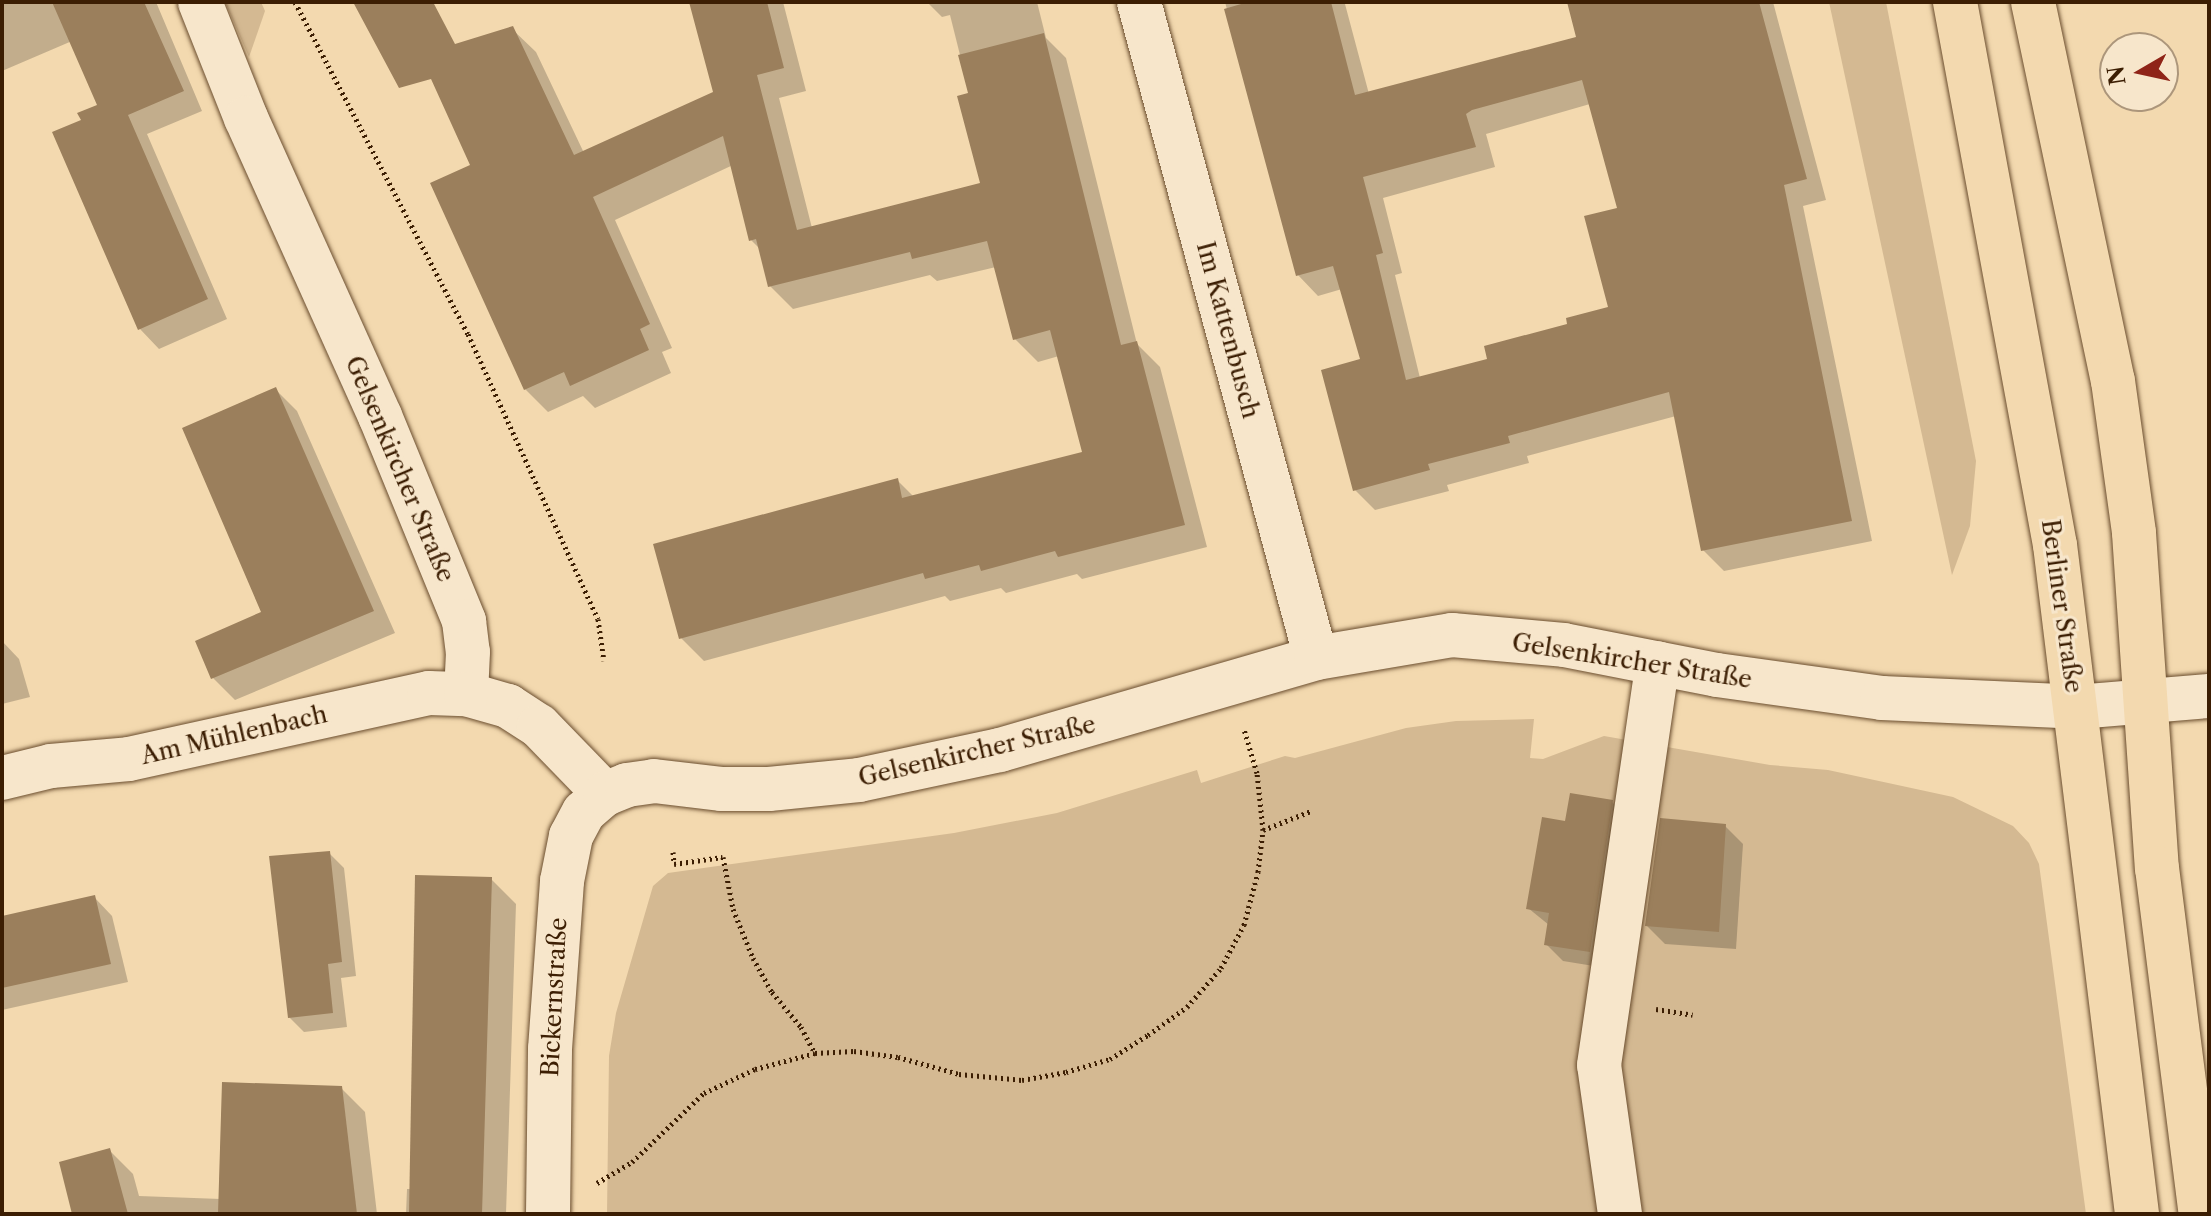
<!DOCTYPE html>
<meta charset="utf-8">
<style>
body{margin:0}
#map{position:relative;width:2211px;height:1216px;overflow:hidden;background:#f3d9af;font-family:"Libre Caslon Text",serif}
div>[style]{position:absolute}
.green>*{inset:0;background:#d4b992}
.shadow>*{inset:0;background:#0003}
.building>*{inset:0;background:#9b7f5c}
.path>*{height:5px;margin-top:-2.5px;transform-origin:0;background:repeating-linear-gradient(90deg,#3c1e03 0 2px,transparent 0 6px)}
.roads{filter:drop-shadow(0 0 2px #6a4d2e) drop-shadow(0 0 2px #6a4d2e)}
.minor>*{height:44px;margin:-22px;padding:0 22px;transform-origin:22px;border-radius:22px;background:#f7e6cb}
.major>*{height:44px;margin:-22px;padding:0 22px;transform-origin:22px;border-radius:22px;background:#f3d9af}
span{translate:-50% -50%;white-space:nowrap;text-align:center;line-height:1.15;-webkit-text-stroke:6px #f7e6cb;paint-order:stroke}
.street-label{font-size:24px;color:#3c1e03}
.frame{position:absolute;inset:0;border:4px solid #3c1e03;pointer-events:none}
.north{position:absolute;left:2099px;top:32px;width:80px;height:80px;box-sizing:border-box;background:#f7e6cb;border:2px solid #ac967b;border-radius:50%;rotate:261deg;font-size:22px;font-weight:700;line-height:32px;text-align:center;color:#3c1e03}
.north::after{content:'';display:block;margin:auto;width:28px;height:36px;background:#8f2418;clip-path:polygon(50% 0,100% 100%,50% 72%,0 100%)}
</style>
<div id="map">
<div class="green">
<i style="clip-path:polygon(225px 2px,261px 2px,265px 11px,249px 57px)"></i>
<i style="clip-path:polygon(1829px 2px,1886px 2px,1976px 461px,1970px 526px,1952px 575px)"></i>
<i style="clip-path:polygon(1534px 719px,1530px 758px,1543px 759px,1604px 736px,1770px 765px,1828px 770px,1953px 797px,2013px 826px,2029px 843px,2039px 864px,2086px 1214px,607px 1214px,609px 1056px,616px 1013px,653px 886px,668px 873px,954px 833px,1057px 813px,1197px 770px,1201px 783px,1285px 756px,1295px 758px,1406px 728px,1456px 721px)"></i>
</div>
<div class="shadow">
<i style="clip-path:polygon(2px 2px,156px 2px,202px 111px,147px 134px,227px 319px,159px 349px,140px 329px,83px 120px,100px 106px,72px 41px,2px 71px)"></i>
<i style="clip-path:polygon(691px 2px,783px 2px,806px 91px,779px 98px,812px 228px,982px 185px,970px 95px,950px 15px,942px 17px,927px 2px,1037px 2px,1046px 38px,1066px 58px,1137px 344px,1160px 367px,1207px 547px,1082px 579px,1077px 574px,1006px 593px,1001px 588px,950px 601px,945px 596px,704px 661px,681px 638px,897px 480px,914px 497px,1084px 454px,1059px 356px,1038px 362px,1015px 339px,996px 267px,937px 281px,930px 275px,793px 309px,770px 286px,760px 249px,751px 240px,733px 165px,615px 220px,672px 348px,662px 352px,671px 373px,595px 408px,583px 396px,548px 412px,525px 389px,473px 166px,512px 29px,536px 52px,584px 153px,715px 94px)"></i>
<i style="clip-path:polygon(evenodd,1225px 2px,1351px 2px,1345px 4px,1369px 94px,1578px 38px,1569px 2px,1773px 2px,1826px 200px,1803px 206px,1872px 541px,1724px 571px,1703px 550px,1676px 416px,1527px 456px,1529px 463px,1447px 485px,1449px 491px,1375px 510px,1355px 490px,1362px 360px,1342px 289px,1318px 296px,1298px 275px,1225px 2px,1590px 104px,1619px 209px,1611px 309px,1490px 360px,1420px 378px,1395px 275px,1402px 273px,1383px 198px,1495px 167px,1486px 134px,1590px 104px)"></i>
<i style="clip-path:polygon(275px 389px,297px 411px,395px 633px,235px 700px,213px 678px,264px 613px)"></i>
<i style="clip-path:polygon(2px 641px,19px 659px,30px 697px,2px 704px)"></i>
<i style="clip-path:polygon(1612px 802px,1628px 818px,1606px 968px,1563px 961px,1546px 944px,1549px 925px,1528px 908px,1567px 823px)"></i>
<i style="clip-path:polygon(1725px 826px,1743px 844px,1736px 949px,1665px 944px,1647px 926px)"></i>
<i style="clip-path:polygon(329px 853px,344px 868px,356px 976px,341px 978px,347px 1027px,304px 1032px,289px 1017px)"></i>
<i style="clip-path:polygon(491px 879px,516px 904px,506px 1214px,406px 1214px,407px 1189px,411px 1189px)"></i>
<i style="clip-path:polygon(94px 897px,112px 916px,128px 982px,2px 1010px,2px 918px)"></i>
<i style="clip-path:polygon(341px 1088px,365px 1112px,377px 1214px,74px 1214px,109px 1150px,133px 1174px,139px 1196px,221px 1199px)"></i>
</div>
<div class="building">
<i style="clip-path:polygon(52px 2px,144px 2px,184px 91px,128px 115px,208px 299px,138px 330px,52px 132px,81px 120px,77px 113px,97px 105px)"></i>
<i style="clip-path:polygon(353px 2px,433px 2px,455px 44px,513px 26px,574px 155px,713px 92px,689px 2px,767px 2px,784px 68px,757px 75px,797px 230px,980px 183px,957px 96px,968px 93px,958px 55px,1044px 33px,1121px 345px,1137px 341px,1185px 525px,1058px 557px,1055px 551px,981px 571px,979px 565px,925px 579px,923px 573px,679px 639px,653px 544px,898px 478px,902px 498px,1082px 452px,1050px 330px,1013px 340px,987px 241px,912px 259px,910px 252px,768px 287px,756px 239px,749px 241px,723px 136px,593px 197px,650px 324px,640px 329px,649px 350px,570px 386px,564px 372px,524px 390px,430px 183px,470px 165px,431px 79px,399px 88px)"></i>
<i style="clip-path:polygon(evenodd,1248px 2px,1331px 2px,1355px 95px,1576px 37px,1567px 2px,1759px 2px,1807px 179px,1784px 185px,1852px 521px,1701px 551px,1669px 392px,1508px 436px,1510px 443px,1428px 464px,1430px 470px,1353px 491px,1321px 370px,1360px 359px,1333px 266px,1296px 276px,1224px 9px,1248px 2px,1582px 80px,1617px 208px,1584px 216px,1608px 307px,1566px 318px,1567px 324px,1484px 346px,1487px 359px,1406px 380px,1376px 255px,1383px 253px,1363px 177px,1476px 147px,1466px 114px,1472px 110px,1582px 80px)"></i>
<i style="clip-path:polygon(276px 387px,374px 611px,211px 679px,195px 641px,261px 612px,182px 428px)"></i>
<i style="clip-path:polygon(1570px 793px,1613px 800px,1590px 952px,1544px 945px,1549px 913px,1526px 909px,1542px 817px,1565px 821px)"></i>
<i style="clip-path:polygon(1660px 818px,1726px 824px,1719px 932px,1645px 926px)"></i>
<i style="clip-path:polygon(330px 851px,342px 962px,328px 964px,333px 1013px,288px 1018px,269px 856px)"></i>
<i style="clip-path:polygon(415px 875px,492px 877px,482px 1214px,409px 1214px)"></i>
<i style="clip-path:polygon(95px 895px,111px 964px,2px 988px,2px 916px)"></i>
<i style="clip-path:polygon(222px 1082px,342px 1086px,357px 1214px,218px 1214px)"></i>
<i style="clip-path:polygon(110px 1148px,128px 1214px,72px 1214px,59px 1162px)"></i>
</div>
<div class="path">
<i style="left:295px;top:2px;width:374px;rotate:62.5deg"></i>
<i style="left:468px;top:334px;width:313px;rotate:65.5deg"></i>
<i style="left:598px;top:619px;width:42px;rotate:81.9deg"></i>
<i style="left:1263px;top:830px;width:52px;rotate:-21.6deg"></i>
<i style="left:673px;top:852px;width:12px;rotate:85deg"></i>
<i style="left:674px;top:864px;width:49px;rotate:-8.1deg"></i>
<i style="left:723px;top:857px;width:53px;rotate:79.1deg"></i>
<i style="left:733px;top:909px;width:53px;rotate:67.8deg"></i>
<i style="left:753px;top:958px;width:39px;rotate:61deg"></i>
<i style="left:772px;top:992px;width:45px;rotate:50.4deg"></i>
<i style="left:801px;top:1027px;width:30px;rotate:62deg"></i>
<i style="left:1656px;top:1009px;width:37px;rotate:9deg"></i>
<i style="left:597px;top:1183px;width:41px;rotate:-31deg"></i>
<i style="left:632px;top:1162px;width:100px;rotate:-43.8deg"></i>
<i style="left:704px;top:1093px;width:56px;rotate:-25.2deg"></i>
<i style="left:755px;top:1069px;width:62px;rotate:-14.9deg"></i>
<i style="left:815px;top:1053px;width:39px;rotate:-3deg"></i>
<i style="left:854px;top:1051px;width:44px;rotate:7.8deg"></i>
<i style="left:898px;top:1057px;width:63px;rotate:15.6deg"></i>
<i style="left:959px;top:1074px;width:63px;rotate:5.4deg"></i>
<i style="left:1022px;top:1080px;width:45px;rotate:-10.3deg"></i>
<i style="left:1066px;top:1072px;width:46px;rotate:-16.5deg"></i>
<i style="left:1110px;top:1059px;width:45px;rotate:-32.3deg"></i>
<i style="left:1148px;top:1035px;width:48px;rotate:-35.7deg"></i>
<i style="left:1187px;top:1007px;width:52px;rotate:-48.9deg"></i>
<i style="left:1221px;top:968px;width:49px;rotate:-61.9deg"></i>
<i style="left:1244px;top:925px;width:55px;rotate:-75.2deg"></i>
<i style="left:1258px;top:872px;width:42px;rotate:-83.2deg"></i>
<i style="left:1263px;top:830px;width:57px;rotate:-96deg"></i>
<i style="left:1257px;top:773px;width:46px;rotate:-106.5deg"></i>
</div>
<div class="roads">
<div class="minor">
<i style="left:200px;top:2px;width:125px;rotate:68.4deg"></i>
<i style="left:246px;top:118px;width:327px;rotate:65.8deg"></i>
<i style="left:380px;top:416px;width:222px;rotate:67.7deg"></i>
<i style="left:464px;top:621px;width:31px;rotate:83deg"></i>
<i style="left:468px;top:652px;width:42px;rotate:92.7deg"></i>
<i style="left:1139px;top:2px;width:679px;rotate:74.9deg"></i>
<i style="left:2px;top:778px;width:50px;rotate:-13.8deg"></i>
<i style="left:51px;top:766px;width:78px;rotate:-5.1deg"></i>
<i style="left:129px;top:759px;width:307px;rotate:-12.4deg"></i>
<i style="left:429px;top:693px;width:37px;rotate:2deg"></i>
<i style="left:466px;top:694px;width:44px;rotate:15.9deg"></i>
<i style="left:508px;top:706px;width:37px;rotate:33deg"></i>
<i style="left:539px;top:726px;width:95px;rotate:45.9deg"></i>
<i style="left:548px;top:1214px;width:165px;rotate:-89.3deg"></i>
<i style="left:550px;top:1049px;width:168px;rotate:-85.9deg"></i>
<i style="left:562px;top:881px;width:46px;rotate:-78.7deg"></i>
<i style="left:571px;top:836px;width:27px;rotate:-62deg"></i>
<i style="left:584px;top:812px;width:28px;rotate:-41deg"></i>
<i style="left:605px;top:794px;width:24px;rotate:-22deg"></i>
<i style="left:627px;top:785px;width:27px;rotate:-8deg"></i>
<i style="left:654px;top:781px;width:67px;rotate:6.8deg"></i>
<i style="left:721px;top:789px;width:48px"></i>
<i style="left:769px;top:789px;width:90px;rotate:-5.7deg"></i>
<i style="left:859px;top:780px;width:144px;rotate:-12deg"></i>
<i style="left:1000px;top:750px;width:329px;rotate:-16.2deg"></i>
<i style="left:1316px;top:658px;width:138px;rotate:-9.6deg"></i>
<i style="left:1452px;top:635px;width:112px;rotate:5.1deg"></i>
<i style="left:1564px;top:645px;width:156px;rotate:11.1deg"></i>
<i style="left:1717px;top:675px;width:167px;rotate:7.9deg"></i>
<i style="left:1882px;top:698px;width:195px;rotate:2.6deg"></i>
<i style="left:2077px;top:707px;width:132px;rotate:-4.8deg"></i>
<i style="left:1620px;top:1214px;width:150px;rotate:-98deg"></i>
<i style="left:1599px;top:1065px;width:406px;rotate:-81.7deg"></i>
</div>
<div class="major">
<i style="left:1955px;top:2px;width:552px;rotate:79.57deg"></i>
<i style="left:2055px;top:545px;width:674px;rotate:83.01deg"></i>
<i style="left:2033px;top:2px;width:387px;rotate:78.1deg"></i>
<i style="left:2113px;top:381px;width:153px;rotate:82.1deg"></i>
<i style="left:2134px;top:533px;width:336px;rotate:86.1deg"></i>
<i style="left:2157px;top:868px;width:349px;rotate:82.8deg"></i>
</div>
</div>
<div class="street-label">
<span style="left:1228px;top:330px;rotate:75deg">Im Kattenbusch</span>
<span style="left:400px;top:469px;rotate:67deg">Gelsenkircher Straße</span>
<span style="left:2062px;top:606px;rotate:82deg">Berliner Straße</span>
<span style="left:1632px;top:661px;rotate:9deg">Gelsenkircher Straße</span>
<span style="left:234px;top:735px;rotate:-13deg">Am Mühlenbach</span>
<span style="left:977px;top:751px;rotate:-13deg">Gelsenkircher Straße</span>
<span style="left:554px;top:997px;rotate:-87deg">Bickernstraße</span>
</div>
<div class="frame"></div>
<div class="north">N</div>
</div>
